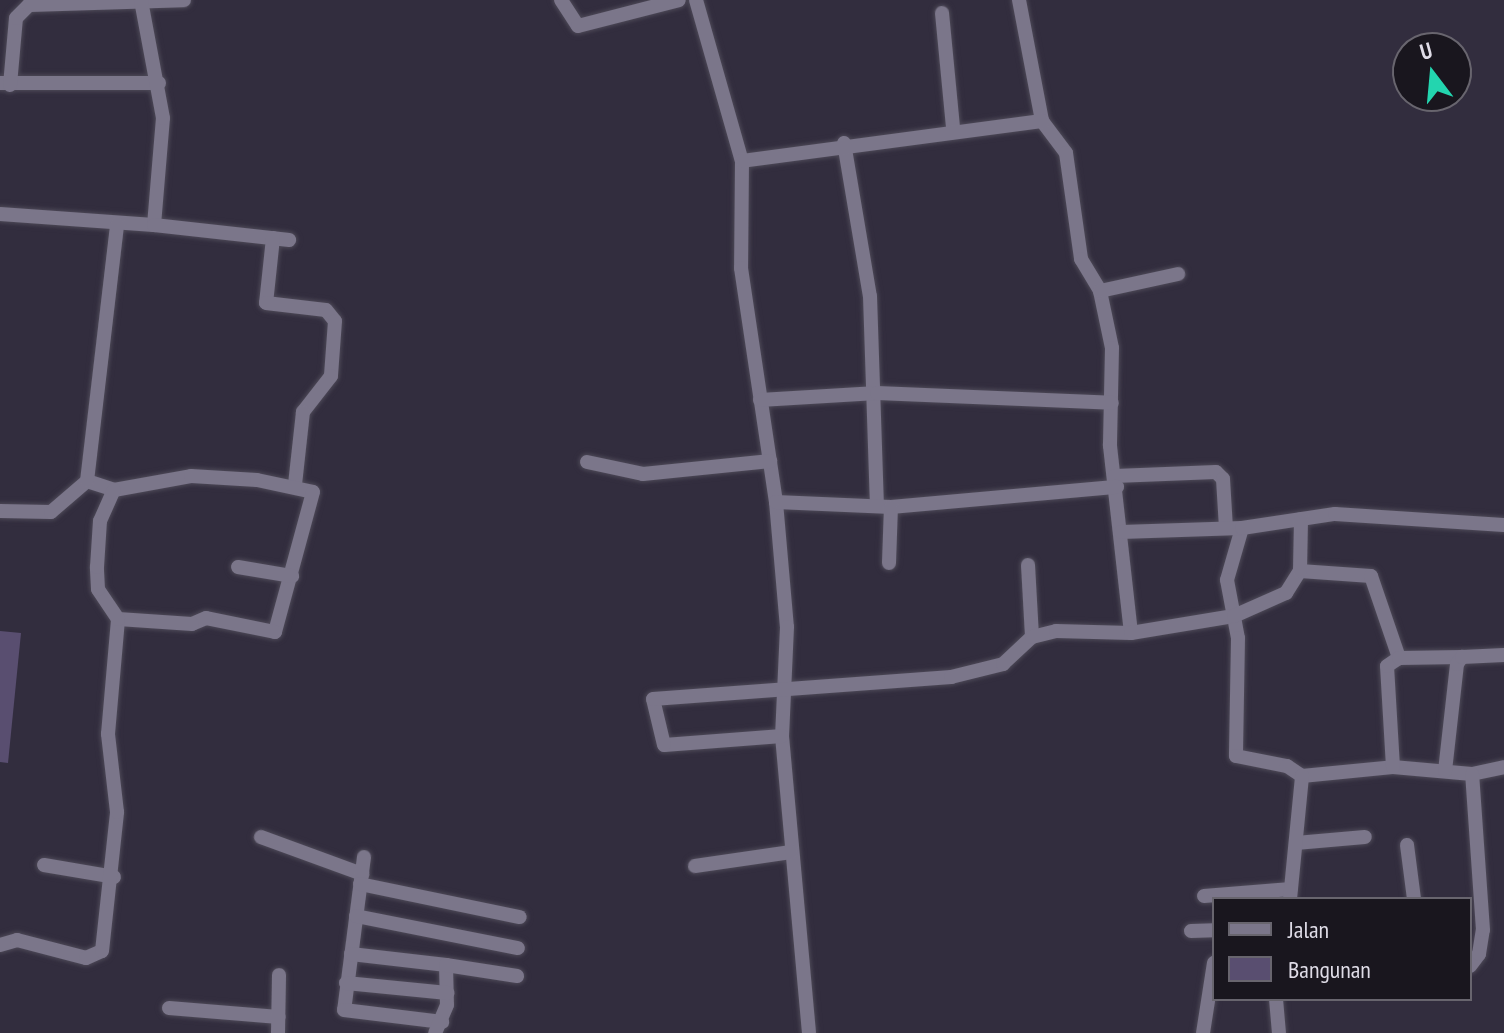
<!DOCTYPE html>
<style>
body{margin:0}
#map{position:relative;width:1504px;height:1033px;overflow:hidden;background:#322d3e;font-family:"PT Sans Narrow",sans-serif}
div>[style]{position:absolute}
.building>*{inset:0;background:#594e70}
.roads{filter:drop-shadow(0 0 2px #4d4957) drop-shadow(0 0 2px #4d4957)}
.street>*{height:14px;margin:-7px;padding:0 7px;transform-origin:7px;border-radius:7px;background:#7b768a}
span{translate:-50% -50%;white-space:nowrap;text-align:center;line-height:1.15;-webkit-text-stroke:6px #19161e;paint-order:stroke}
.legend{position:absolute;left:1212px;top:897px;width:260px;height:104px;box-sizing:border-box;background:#19161e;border:2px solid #68656e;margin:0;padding:10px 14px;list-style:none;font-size:24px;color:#dfdce7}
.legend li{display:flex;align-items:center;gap:16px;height:40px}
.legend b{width:40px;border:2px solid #68656e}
.north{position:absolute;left:1392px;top:32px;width:80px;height:80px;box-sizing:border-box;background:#19161e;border:2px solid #68656e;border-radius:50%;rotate:344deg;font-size:22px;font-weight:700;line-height:32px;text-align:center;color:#dfdce7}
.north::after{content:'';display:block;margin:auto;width:28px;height:36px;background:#23d5af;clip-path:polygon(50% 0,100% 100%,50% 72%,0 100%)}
</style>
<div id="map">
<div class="building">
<i style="clip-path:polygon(0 631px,21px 633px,8px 763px,0 762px)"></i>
</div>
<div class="roads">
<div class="street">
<i style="left:561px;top:0;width:31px;rotate:57deg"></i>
<i style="left:578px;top:26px;width:104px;rotate:-14.4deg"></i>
<i style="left:696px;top:0;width:167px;rotate:74.1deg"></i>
<i style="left:742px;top:161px;width:107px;rotate:90.5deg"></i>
<i style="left:741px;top:268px;width:237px;rotate:81.5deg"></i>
<i style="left:776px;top:502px;width:125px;rotate:85deg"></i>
<i style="left:787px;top:627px;width:109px;rotate:92.6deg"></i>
<i style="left:782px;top:736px;width:298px;rotate:84.8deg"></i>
<i style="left:1019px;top:0;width:123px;rotate:79.2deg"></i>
<i style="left:1042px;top:121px;width:40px;rotate:53deg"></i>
<i style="left:1066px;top:153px;width:107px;rotate:81.9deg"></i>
<i style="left:1081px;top:259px;width:37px;rotate:59deg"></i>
<i style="left:1100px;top:291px;width:58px;rotate:78.1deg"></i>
<i style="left:1112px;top:348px;width:98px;rotate:91.2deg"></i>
<i style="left:1110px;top:446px;width:188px;rotate:83.6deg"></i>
<i style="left:942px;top:13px;width:116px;rotate:84.5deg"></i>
<i style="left:0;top:83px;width:159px"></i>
<i style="left:10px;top:85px;width:67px;rotate:-84.9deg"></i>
<i style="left:16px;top:18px;width:18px;rotate:-45deg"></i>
<i style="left:29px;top:5px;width:155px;rotate:-1.8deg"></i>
<i style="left:844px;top:143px;width:155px;rotate:80.4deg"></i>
<i style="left:870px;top:296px;width:210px;rotate:88.1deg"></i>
<i style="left:742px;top:161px;width:303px;rotate:-7.6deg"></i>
<i style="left:0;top:214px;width:154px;rotate:4.1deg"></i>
<i style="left:154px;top:225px;width:107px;rotate:-85.2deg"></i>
<i style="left:163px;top:118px;width:120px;rotate:-100.6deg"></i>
<i style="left:154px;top:225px;width:136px;rotate:6.3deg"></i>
<i style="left:273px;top:238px;width:65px;rotate:96.1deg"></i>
<i style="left:266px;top:303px;width:60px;rotate:6.7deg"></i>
<i style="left:326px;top:310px;width:14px;rotate:51deg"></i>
<i style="left:335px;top:321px;width:55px;rotate:94.2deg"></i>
<i style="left:331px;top:376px;width:46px;rotate:127.9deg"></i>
<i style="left:303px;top:412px;width:73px;rotate:96.3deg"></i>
<i style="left:1100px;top:291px;width:80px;rotate:-12.3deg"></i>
<i style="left:760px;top:400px;width:117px;rotate:-3.4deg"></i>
<i style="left:877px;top:393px;width:235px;rotate:2.4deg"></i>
<i style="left:587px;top:462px;width:57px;rotate:12.1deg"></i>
<i style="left:643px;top:474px;width:128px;rotate:-5.8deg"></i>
<i style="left:1115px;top:476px;width:101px;rotate:-2.3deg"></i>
<i style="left:1216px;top:472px;width:10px;rotate:45deg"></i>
<i style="left:1223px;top:479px;width:49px;rotate:86.5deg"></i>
<i style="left:87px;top:481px;width:28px;rotate:18deg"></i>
<i style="left:114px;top:490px;width:78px;rotate:-10.3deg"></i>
<i style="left:191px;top:476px;width:66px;rotate:3.5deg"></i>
<i style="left:257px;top:480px;width:57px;rotate:12.1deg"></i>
<i style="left:313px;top:492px;width:145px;rotate:105.2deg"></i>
<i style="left:275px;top:632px;width:70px;rotate:-168.5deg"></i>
<i style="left:206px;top:618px;width:15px;rotate:157deg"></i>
<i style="left:192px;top:624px;width:74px;rotate:-176.1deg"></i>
<i style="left:776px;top:502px;width:115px;rotate:2.5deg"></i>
<i style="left:891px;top:507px;width:227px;rotate:-5.1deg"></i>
<i style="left:0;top:511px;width:51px;rotate:1.1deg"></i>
<i style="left:51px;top:512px;width:48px;rotate:-40.7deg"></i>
<i style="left:87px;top:481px;width:259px;rotate:-83.3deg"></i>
<i style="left:1242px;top:528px;width:54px;rotate:106.1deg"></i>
<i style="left:1227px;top:580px;width:59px;rotate:79.3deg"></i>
<i style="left:1238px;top:638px;width:118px;rotate:91deg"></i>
<i style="left:1236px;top:756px;width:52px;rotate:11.1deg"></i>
<i style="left:1287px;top:766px;width:18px;rotate:34deg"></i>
<i style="left:1302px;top:776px;width:91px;rotate:-5.6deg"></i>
<i style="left:1393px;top:767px;width:79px;rotate:5.1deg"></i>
<i style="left:1472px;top:774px;width:33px;rotate:-12deg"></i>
<i style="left:1121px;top:532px;width:121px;rotate:-1.9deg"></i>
<i style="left:1242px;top:528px;width:94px;rotate:-8.6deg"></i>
<i style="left:1335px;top:514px;width:169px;rotate:3.7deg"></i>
<i style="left:889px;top:563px;width:56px;rotate:-88deg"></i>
<i style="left:1028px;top:565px;width:72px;rotate:86.8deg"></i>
<i style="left:238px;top:567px;width:55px;rotate:9.5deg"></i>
<i style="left:1300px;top:571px;width:71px;rotate:4deg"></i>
<i style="left:1371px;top:576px;width:87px;rotate:71.1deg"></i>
<i style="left:782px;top:736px;width:118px;rotate:175.6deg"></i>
<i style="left:664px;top:745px;width:47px;rotate:-103.4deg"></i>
<i style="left:653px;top:699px;width:299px;rotate:-4.2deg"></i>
<i style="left:951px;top:677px;width:54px;rotate:-14deg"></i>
<i style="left:1003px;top:664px;width:40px;rotate:-43deg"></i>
<i style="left:1032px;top:637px;width:25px;rotate:-14deg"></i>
<i style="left:1056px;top:631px;width:75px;rotate:1.5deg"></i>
<i style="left:1131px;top:633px;width:104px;rotate:-9.4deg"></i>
<i style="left:1234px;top:616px;width:57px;rotate:-23.9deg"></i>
<i style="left:1286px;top:593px;width:26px;rotate:-58deg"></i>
<i style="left:1300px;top:571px;width:52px;rotate:-88.9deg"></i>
<i style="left:1393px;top:767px;width:101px;rotate:-93.4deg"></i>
<i style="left:1387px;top:666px;width:14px;rotate:-34deg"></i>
<i style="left:1399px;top:658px;width:63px;rotate:-0.9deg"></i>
<i style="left:1445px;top:771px;width:108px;rotate:-83.6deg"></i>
<i style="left:1457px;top:664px;width:9px;rotate:-54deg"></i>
<i style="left:1462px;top:657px;width:42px;rotate:-2.7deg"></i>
<i style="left:261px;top:837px;width:108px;rotate:20.1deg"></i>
<i style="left:1296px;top:843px;width:69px;rotate:-5deg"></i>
<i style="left:1407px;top:845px;width:54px;rotate:82.6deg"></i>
<i style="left:364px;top:857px;width:154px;rotate:97.4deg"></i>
<i style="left:344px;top:1010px;width:99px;rotate:7deg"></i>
<i style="left:44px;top:865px;width:71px;rotate:9.7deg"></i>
<i style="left:695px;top:866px;width:97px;rotate:-8.3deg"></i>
<i style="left:360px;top:884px;width:163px;rotate:11.7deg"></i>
<i style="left:1204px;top:896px;width:87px;rotate:-4.6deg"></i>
<i style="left:1290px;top:899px;width:124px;rotate:-84.4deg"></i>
<i style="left:356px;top:916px;width:165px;rotate:11.2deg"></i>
<i style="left:1191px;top:931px;width:23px;rotate:-2deg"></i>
<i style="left:0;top:945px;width:18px;rotate:-16deg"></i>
<i style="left:17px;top:940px;width:71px;rotate:14.6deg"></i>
<i style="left:86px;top:958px;width:17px;rotate:-24deg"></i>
<i style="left:102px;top:951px;width:140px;rotate:-83.8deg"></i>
<i style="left:117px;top:812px;width:79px;rotate:-96.6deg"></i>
<i style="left:108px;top:734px;width:115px;rotate:-85deg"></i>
<i style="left:118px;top:619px;width:36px;rotate:-124deg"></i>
<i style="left:98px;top:589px;width:22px;rotate:-93deg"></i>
<i style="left:97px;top:567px;width:46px;rotate:-86.3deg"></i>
<i style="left:100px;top:521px;width:34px;rotate:-66deg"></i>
<i style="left:351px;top:954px;width:96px;rotate:6.6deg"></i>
<i style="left:446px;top:965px;width:40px;rotate:88.6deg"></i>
<i style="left:447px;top:1005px;width:30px;rotate:113deg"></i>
<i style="left:446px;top:965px;width:72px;rotate:8.8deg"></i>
<i style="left:1470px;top:966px;width:15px;rotate:-53deg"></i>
<i style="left:1479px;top:954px;width:24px;rotate:-81deg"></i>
<i style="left:1483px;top:930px;width:156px;rotate:-94deg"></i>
<i style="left:346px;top:983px;width:102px;rotate:5.6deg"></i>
<i style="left:1276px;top:999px;width:34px;rotate:85deg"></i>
<i style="left:169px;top:1008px;width:110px;rotate:4.7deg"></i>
<i style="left:278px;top:1033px;width:58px;rotate:-89deg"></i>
<i style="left:1203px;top:1033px;width:71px;rotate:-81.1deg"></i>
</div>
</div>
<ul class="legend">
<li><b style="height:10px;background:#7b768a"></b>Jalan</li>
<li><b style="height:22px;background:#594e70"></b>Bangunan</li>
</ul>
<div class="north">U</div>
</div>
